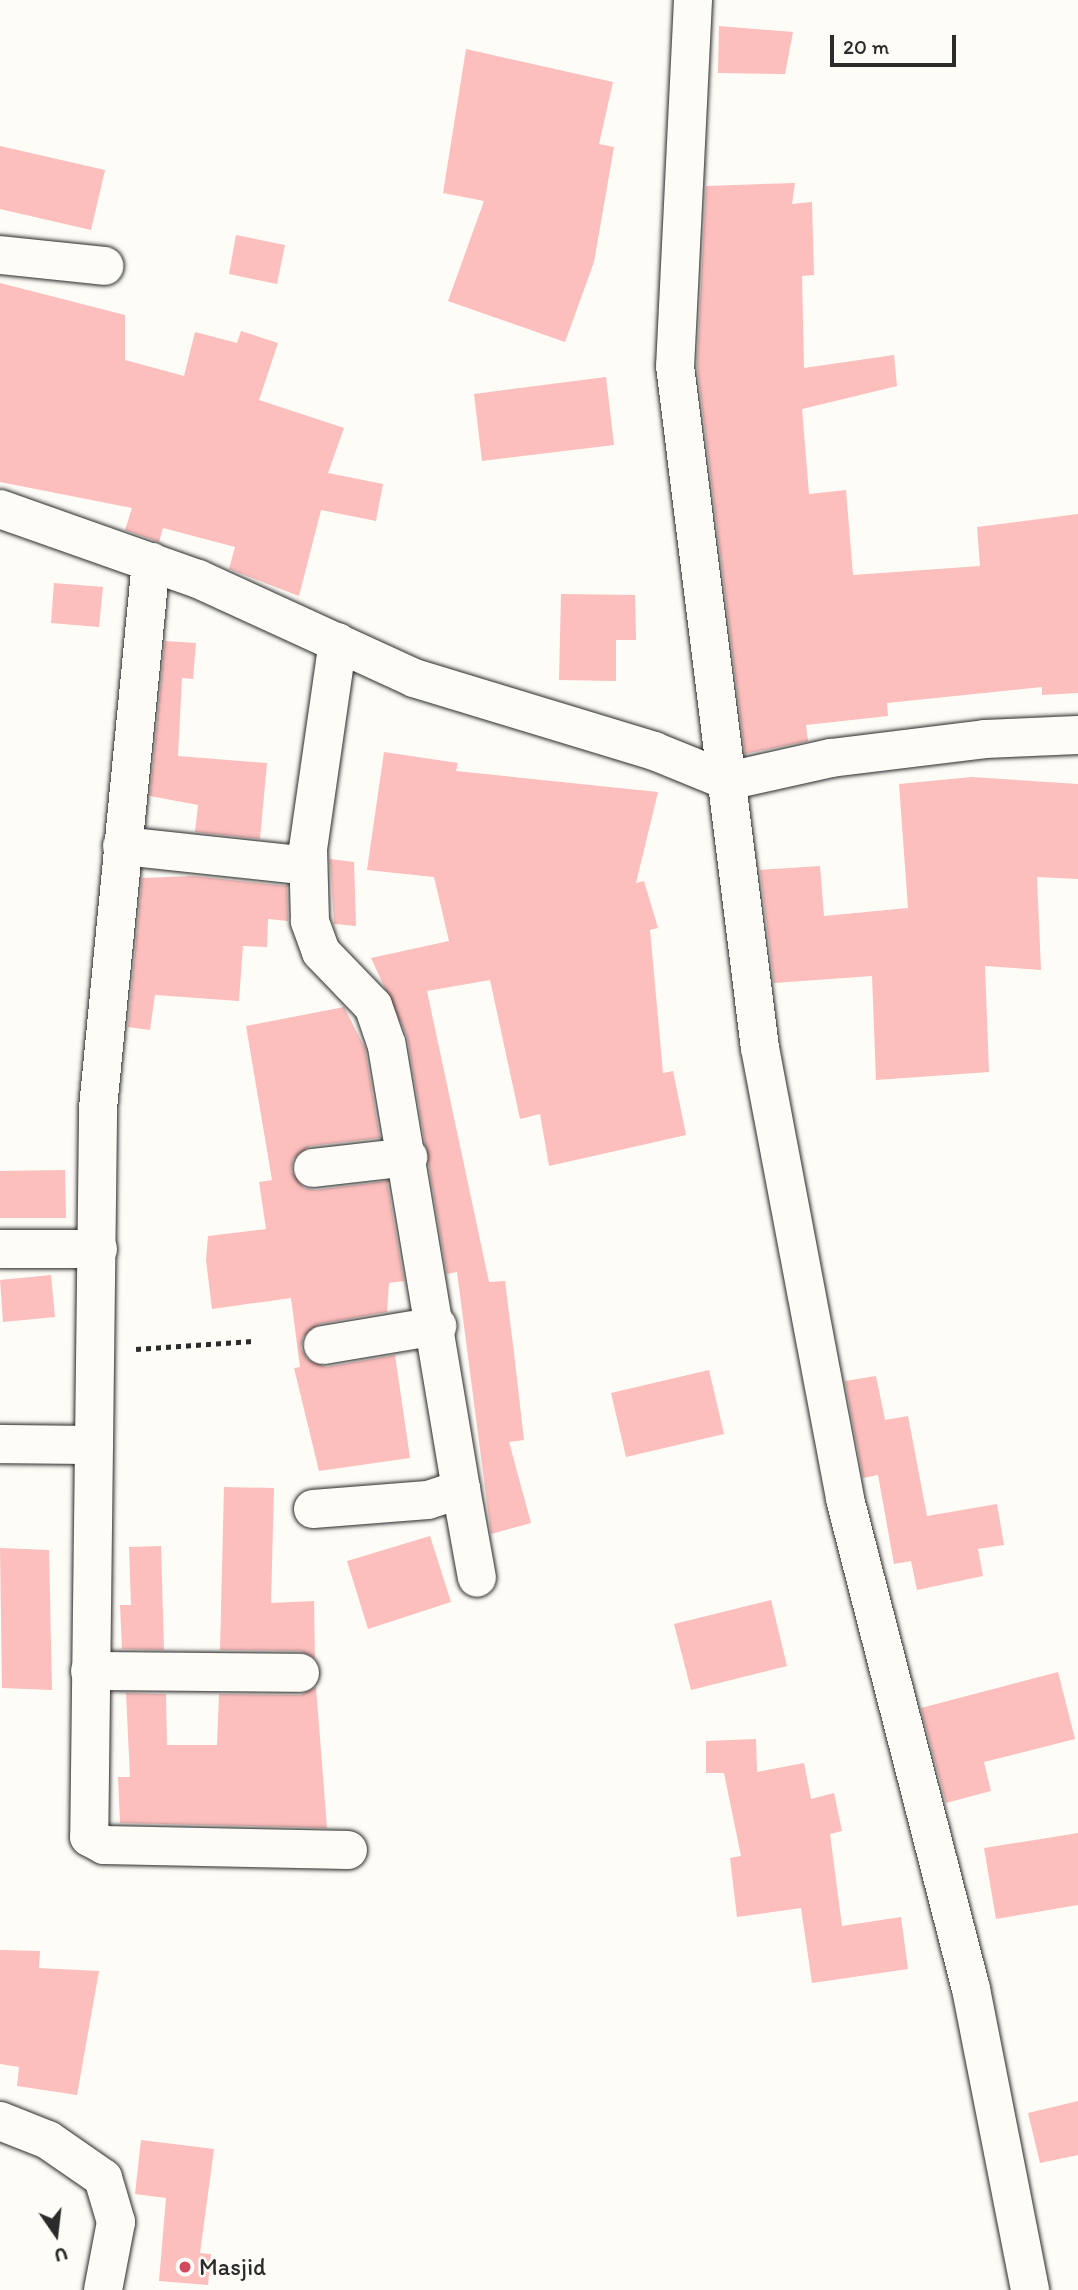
<!DOCTYPE html>
<style>
body{margin:0}
#map{position:relative;width:1078px;height:2290px;overflow:hidden;background:#fdfcf7;font-family:Itim,sans-serif}
div>[style]{position:absolute}
.building>*{inset:0;background:#fcbfbd}
.path>*{height:4.5px;margin-top:-2.25px;transform-origin:0;background:repeating-linear-gradient(90deg,#2b2b2b 0 5px,transparent 0 10px)}
.roads{filter:drop-shadow(0 0 2px #2b2b2b) drop-shadow(0 0 2px #2b2b2b)}
.street>*{height:38px;margin:-19px;padding:0 19px;transform-origin:19px;border-radius:19px;background:#fdfcf7}
.dots>*{width:19px;height:19px;translate:-50% -50%;box-sizing:border-box;border:4px solid #fdfcf7;border-radius:50%}
span{translate:-50% -50%;white-space:nowrap;text-align:center;line-height:1.15;-webkit-text-stroke:5px #fdfcf7;paint-order:stroke}
.poi-label{font-size:24px;color:#2b2b2b}
.left{translate:0 -50%;text-align:left}
.north{position:absolute;left:21px;top:2199px;width:70px;height:70px;-webkit-text-stroke:5px #fdfcf7;paint-order:stroke;rotate:166deg;font-size:19px;font-weight:700;line-height:28px;text-align:center;color:#2b2b2b}
.north::after{content:'';display:block;margin:auto;width:24px;height:32px;background:#2b2b2b;clip-path:polygon(50% 0,100% 100%,50% 72%,0 100%)}
.scale{position:absolute;left:830px;top:35px;width:126px;height:32px;box-sizing:border-box;border:4px solid #2b2b2b;border-top:0;padding-left:9px;font-size:21px;line-height:24px;white-space:nowrap;color:#2b2b2b;-webkit-text-stroke:5px #fdfcf7;paint-order:stroke}
</style>
<div id="map">
<div class="building">
<i style="clip-path:polygon(719px 26px,793px 32px,785px 74px,718px 73px)"></i>
<i style="clip-path:polygon(466px 49px,613px 82px,599px 144px,614px 147px,594px 262px,565px 342px,448px 301px,484px 201px,443px 193px)"></i>
<i style="clip-path:polygon(0 146px,105px 170px,91px 230px,0 209px)"></i>
<i style="clip-path:polygon(795px 183px,792px 204px,812px 202px,814px 275px,802px 276px,804px 368px,894px 355px,897px 386px,802px 409px,809px 494px,846px 490px,853px 575px,980px 566px,977px 527px,1078px 514px,1078px 693px,1042px 695px,1042px 687px,887px 703px,888px 716px,806px 725px,808px 741px,745px 754px,697px 365px,706px 186px)"></i>
<i style="clip-path:polygon(236px 235px,285px 245px,277px 284px,229px 274px)"></i>
<i style="clip-path:polygon(0 283px,125px 315px,125px 360px,184px 376px,195px 332px,237px 343px,241px 331px,278px 343px,259px 400px,344px 428px,328px 473px,383px 484px,376px 521px,321px 510px,299px 596px,229px 569px,235px 547px,163px 528px,159px 542px,125px 530px,132px 508px,0 482px)"></i>
<i style="clip-path:polygon(606px 377px,614px 445px,482px 461px,474px 394px)"></i>
<i style="clip-path:polygon(54px 583px,103px 587px,99px 627px,51px 623px)"></i>
<i style="clip-path:polygon(561px 594px,635px 595px,636px 640px,616px 640px,616px 681px,559px 680px)"></i>
<i style="clip-path:polygon(165px 641px,196px 643px,193px 679px,182px 678px,178px 756px,267px 763px,260px 839px,195px 832px,198px 805px,150px 796px)"></i>
<i style="clip-path:polygon(384px 752px,458px 763px,456px 771px,658px 792px,636px 883px,644px 881px,658px 928px,650px 930px,663px 1073px,673px 1071px,686px 1135px,549px 1166px,540px 1114px,520px 1119px,490px 980px,427px 991px,489px 1282px,505px 1281px,514px 1353px,524px 1440px,509px 1442px,531px 1523px,491px 1534px,457px 1272px,447px 1274px,407px 1036px,371px 958px,449px 941px,434px 877px,367px 870px)"></i>
<i style="clip-path:polygon(972px 777px,1078px 784px,1078px 879px,1037px 877px,1041px 970px,985px 966px,989px 1072px,876px 1080px,872px 976px,774px 983px,760px 870px,820px 866px,824px 916px,908px 908px,899px 784px)"></i>
<i style="clip-path:polygon(330px 859px,354px 862px,356px 926px,334px 924px)"></i>
<i style="clip-path:polygon(193px 876px,287px 886px,288px 921px,268px 919px,267px 947px,243px 946px,239px 1001px,155px 995px,150px 1030px,128px 1027px,142px 878px)"></i>
<i style="clip-path:polygon(344px 1007px,365px 1048px,380px 1138px,310px 1146px,293px 1159px,291px 1171px,304px 1188px,315px 1190px,387px 1181px,404px 1281px,389px 1283px,387px 1312px,319px 1324px,303px 1337px,301px 1348px,307px 1359px,326px 1367px,395px 1355px,410px 1458px,319px 1471px,294px 1368px,300px 1367px,291px 1298px,212px 1309px,206px 1260px,208px 1236px,266px 1229px,259px 1182px,272px 1180px,246px 1026px)"></i>
<i style="clip-path:polygon(65px 1170px,66px 1218px,0 1218px,0 1171px)"></i>
<i style="clip-path:polygon(51px 1275px,55px 1317px,3px 1322px,0 1280px)"></i>
<i style="clip-path:polygon(709px 1370px,724px 1434px,626px 1457px,611px 1393px)"></i>
<i style="clip-path:polygon(876px 1376px,885px 1420px,908px 1416px,927px 1516px,997px 1504px,1004px 1545px,978px 1549px,983px 1576px,917px 1590px,911px 1561px,894px 1564px,878px 1475px,863px 1478px,845px 1381px)"></i>
<i style="clip-path:polygon(224px 1487px,274px 1488px,271px 1603px,314px 1601px,315px 1658px,300px 1651px,220px 1650px)"></i>
<i style="clip-path:polygon(430px 1536px,451px 1602px,368px 1629px,347px 1561px)"></i>
<i style="clip-path:polygon(161px 1546px,164px 1650px,122px 1649px,120px 1605px,131px 1605px,129px 1547px)"></i>
<i style="clip-path:polygon(0 1548px,49px 1550px,52px 1690px,2px 1688px)"></i>
<i style="clip-path:polygon(771px 1600px,787px 1666px,691px 1690px,674px 1624px)"></i>
<i style="clip-path:polygon(1058px 1672px,1075px 1739px,984px 1762px,991px 1791px,946px 1803px,921px 1708px)"></i>
<i style="clip-path:polygon(316px 1687px,327px 1828px,120px 1823px,118px 1777px,130px 1777px,126px 1693px,166px 1694px,167px 1745px,217px 1745px,219px 1694px,300px 1695px)"></i>
<i style="clip-path:polygon(756px 1739px,757px 1772px,804px 1763px,811px 1799px,834px 1793px,842px 1831px,830px 1834px,842px 1926px,901px 1917px,908px 1969px,812px 1983px,801px 1908px,737px 1917px,730px 1858px,741px 1856px,724px 1773px,706px 1773px,706px 1741px)"></i>
<i style="clip-path:polygon(1078px 1833px,1078px 1905px,996px 1919px,984px 1848px)"></i>
<i style="clip-path:polygon(0 1950px,40px 1951px,39px 1968px,99px 1971px,77px 2095px,17px 2086px,19px 2067px,0 2064px)"></i>
<i style="clip-path:polygon(1078px 2101px,1078px 2155px,1040px 2163px,1028px 2113px)"></i>
<i style="clip-path:polygon(141px 2140px,214px 2149px,200px 2253px,211px 2254px,208px 2285px,159px 2281px,166px 2198px,135px 2194px)"></i>
</div>
<div class="path">
<i style="left:136px;top:1349px;width:117px;rotate:-3.9deg"></i>
</div>
<div class="roads">
<div class="street">
<i style="left:693px;top:0;width:366px;rotate:92.8deg"></i>
<i style="left:675px;top:366px;width:687px;rotate:82.9deg"></i>
<i style="left:760px;top:1048px;width:459px;rotate:79.3deg"></i>
<i style="left:845px;top:1499px;width:506px;rotate:75.58deg"></i>
<i style="left:971px;top:1989px;width:307px;rotate:78.9deg"></i>
<i style="left:0;top:255px;width:105px;rotate:6deg"></i>
<i style="left:0;top:509px;width:210px;rotate:19.5deg"></i>
<i style="left:198px;top:579px;width:238px;rotate:24.6deg"></i>
<i style="left:414px;top:678px;width:251px;rotate:16.9deg"></i>
<i style="left:654px;top:751px;width:80px;rotate:22.1deg"></i>
<i style="left:728px;top:781px;width:106px;rotate:-12.6deg"></i>
<i style="left:831px;top:758px;width:155px;rotate:-7deg"></i>
<i style="left:985px;top:739px;width:93px;rotate:-2.5deg"></i>
<i style="left:122px;top:846px;width:187px;rotate:6.1deg"></i>
<i style="left:313px;top:1168px;width:96px;rotate:-6.6deg"></i>
<i style="left:0;top:1249px;width:98px"></i>
<i style="left:323px;top:1345px;width:116px;rotate:-9.5deg"></i>
<i style="left:0;top:1444px;width:94px;rotate:0.6deg"></i>
<i style="left:94px;top:1445px;width:337px;rotate:-89.3deg"></i>
<i style="left:98px;top:1108px;width:549px;rotate:-84.46deg"></i>
<i style="left:94px;top:1445px;width:392px;rotate:90.7deg"></i>
<i style="left:89px;top:1837px;width:17px;rotate:28deg"></i>
<i style="left:104px;top:1845px;width:244px;rotate:1.2deg"></i>
<i style="left:461px;top:1489px;width:90px;rotate:79.8deg"></i>
<i style="left:313px;top:1509px;width:115px;rotate:-4.5deg"></i>
<i style="left:428px;top:1500px;width:35px;rotate:-18deg"></i>
<i style="left:461px;top:1489px;width:452px;rotate:-99.5deg"></i>
<i style="left:386px;top:1043px;width:39px;rotate:-109deg"></i>
<i style="left:373px;top:1006px;width:75px;rotate:-133.9deg"></i>
<i style="left:321px;top:952px;width:33px;rotate:-110deg"></i>
<i style="left:310px;top:921px;width:72px;rotate:-91.6deg"></i>
<i style="left:308px;top:849px;width:209px;rotate:-81.8deg"></i>
<i style="left:90px;top:1671px;width:210px;rotate:0.5deg"></i>
<i style="left:0;top:2121px;width:52px;rotate:21.6deg"></i>
<i style="left:48px;top:2140px;width:67px;rotate:34.6deg"></i>
<i style="left:103px;top:2178px;width:46px;rotate:73.5deg"></i>
<i style="left:116px;top:2222px;width:69px;rotate:100.8deg"></i>
</div>
</div>
<div class="dots">
<i style="left:185px;top:2267px;background:#d1495b"></i>
</div>
<div class="poi-label">
<span class="left" style="left:199px;top:2267px">Masjid</span>
</div>
<div class="north">U</div>
<div class="scale">20 m</div>
</div>
